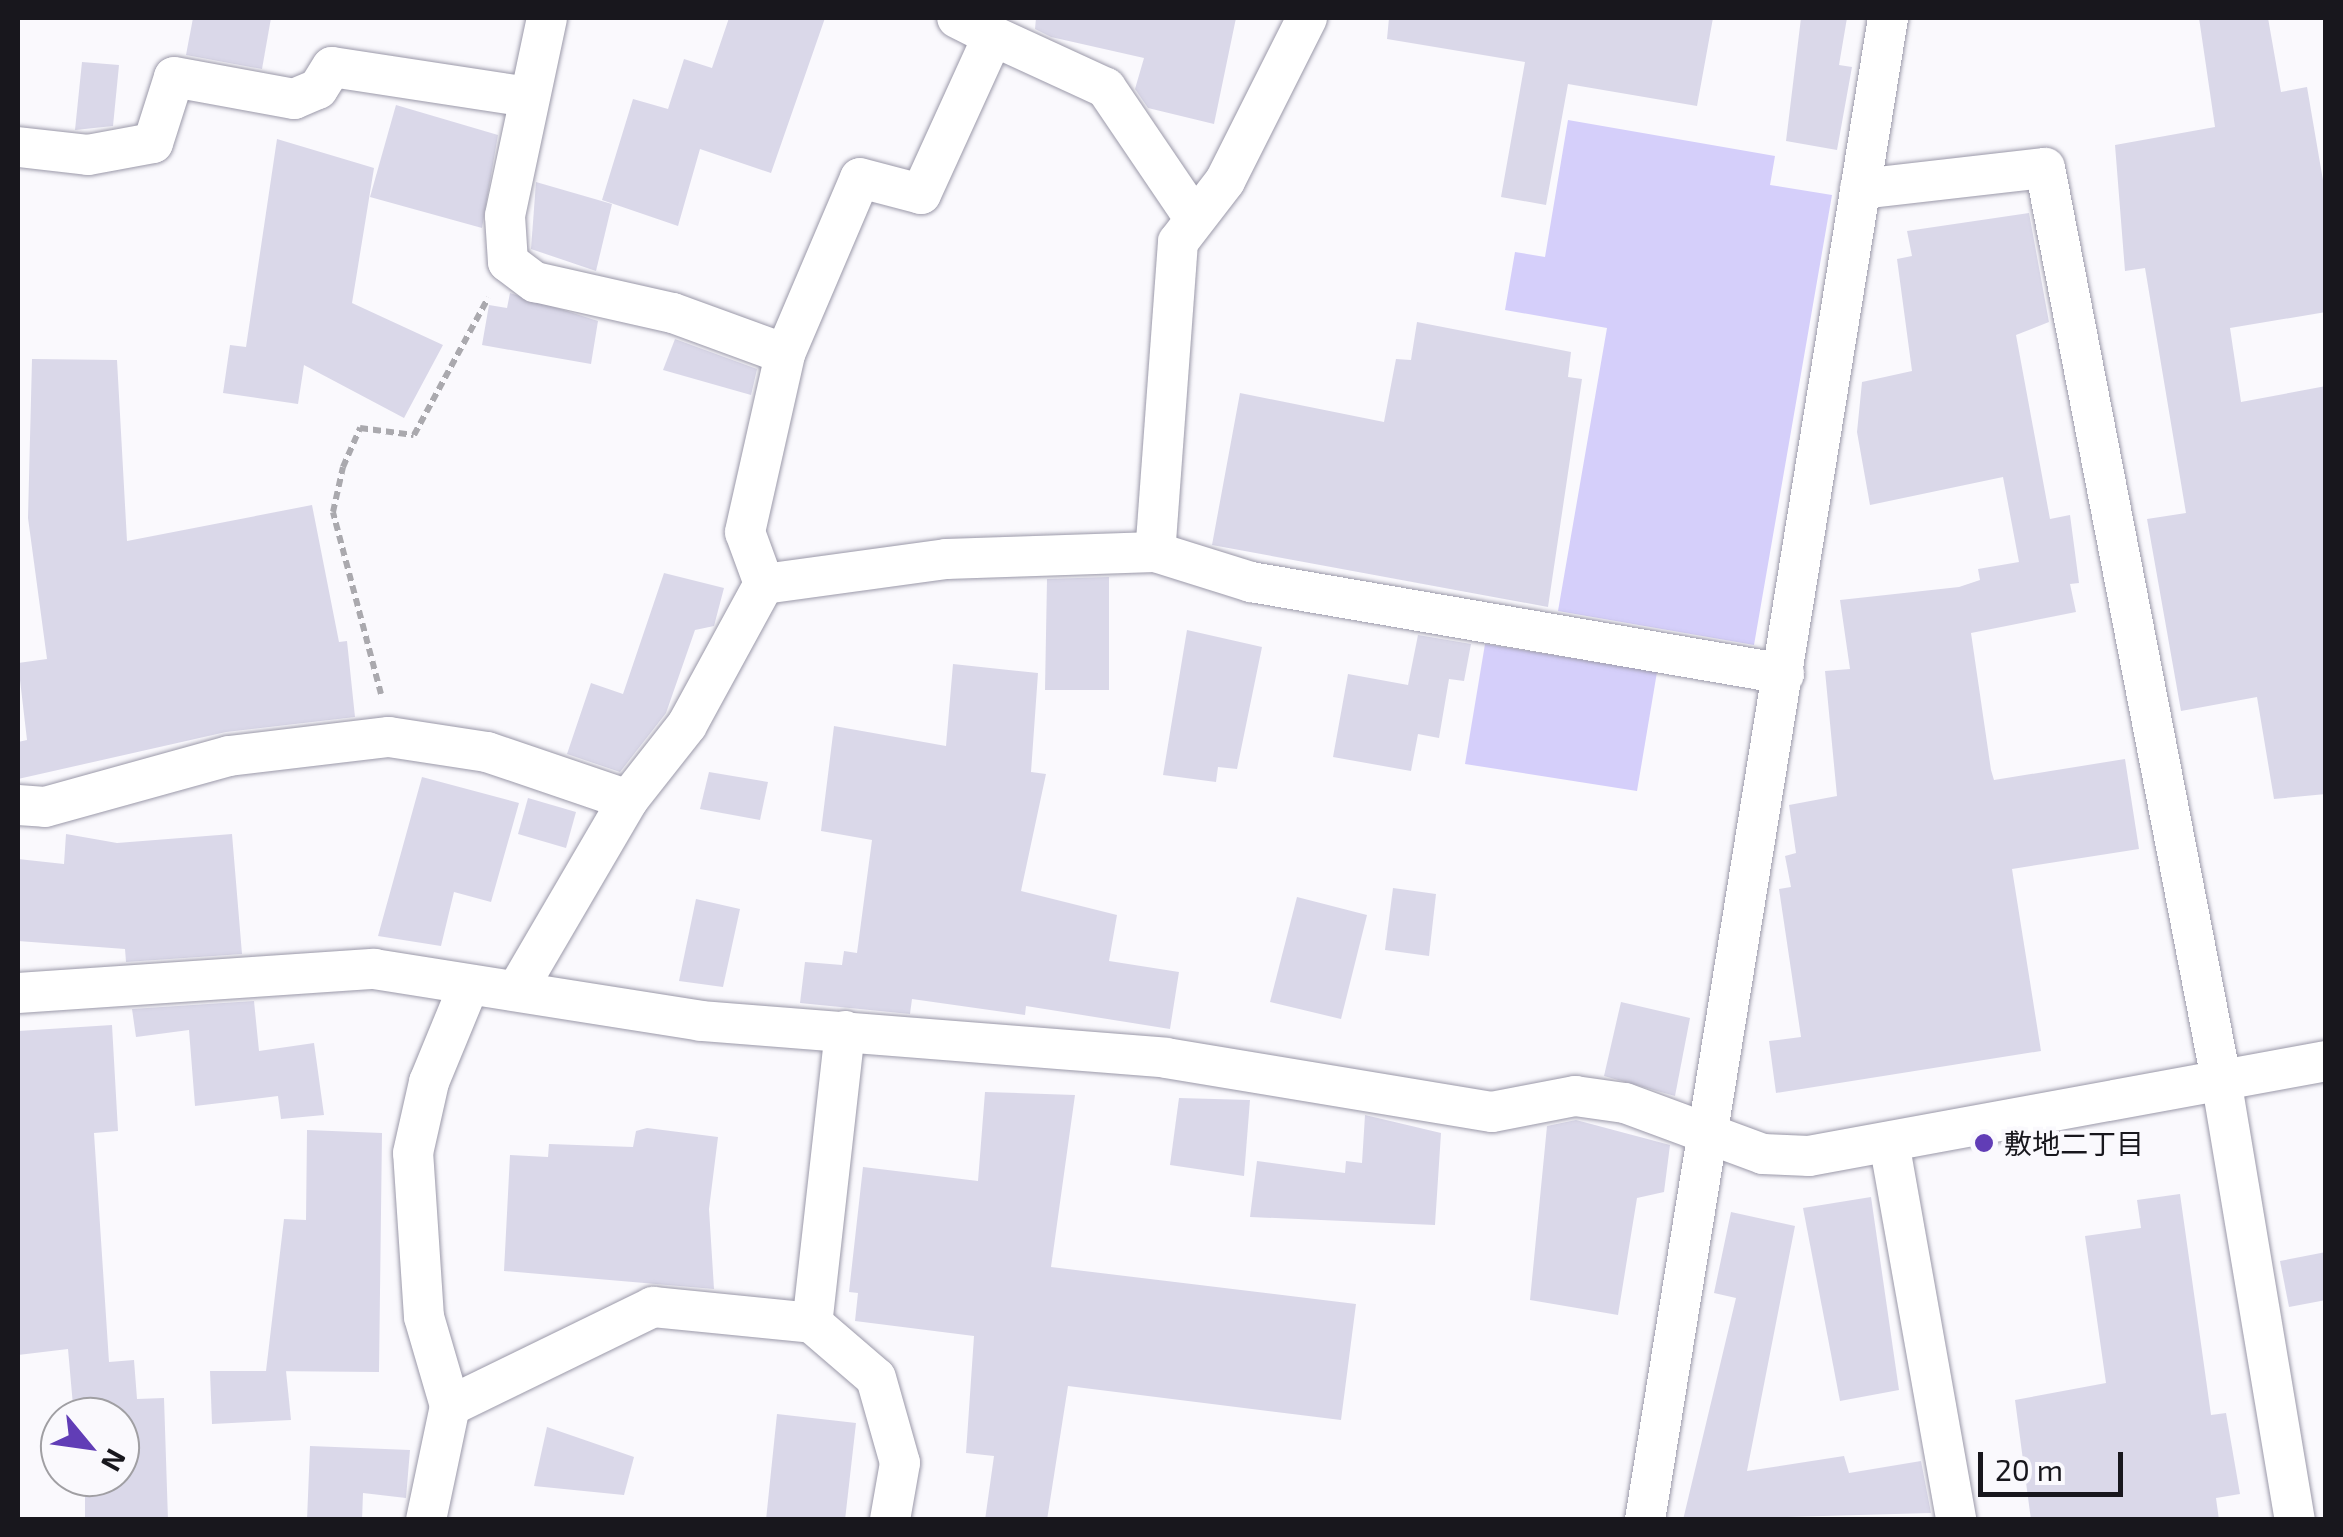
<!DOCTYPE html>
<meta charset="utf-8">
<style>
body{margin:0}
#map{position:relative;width:2343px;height:1537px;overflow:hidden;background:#faf9fd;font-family:"Exo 2","Noto Sans JP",sans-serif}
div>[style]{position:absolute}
.green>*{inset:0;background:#d5cffa}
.building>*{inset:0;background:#dad8e9}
.path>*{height:6px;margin-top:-3px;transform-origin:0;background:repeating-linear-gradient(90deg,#aaa9ae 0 8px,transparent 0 13px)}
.roads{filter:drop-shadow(0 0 2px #9b99a9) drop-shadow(0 0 2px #9b99a9)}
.street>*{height:40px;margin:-20px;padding:0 20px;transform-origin:20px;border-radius:20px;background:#fff}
.dots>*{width:28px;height:28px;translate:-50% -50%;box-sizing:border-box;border:5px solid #faf9fd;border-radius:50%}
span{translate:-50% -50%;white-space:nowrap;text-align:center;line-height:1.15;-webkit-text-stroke:8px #faf9fd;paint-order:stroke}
.poi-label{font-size:28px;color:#18171d}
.left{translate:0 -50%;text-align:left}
.frame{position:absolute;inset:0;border:20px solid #18171d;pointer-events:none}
.north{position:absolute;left:40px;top:1397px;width:100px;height:100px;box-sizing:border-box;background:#faf9fd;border:2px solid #a09fa3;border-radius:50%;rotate:119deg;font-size:28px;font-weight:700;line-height:40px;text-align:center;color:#18171d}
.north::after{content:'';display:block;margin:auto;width:35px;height:45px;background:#613db6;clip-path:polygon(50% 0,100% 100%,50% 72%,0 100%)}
.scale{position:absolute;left:1978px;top:1452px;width:145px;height:45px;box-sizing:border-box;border:5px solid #18171d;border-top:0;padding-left:12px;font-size:30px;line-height:35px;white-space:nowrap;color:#18171d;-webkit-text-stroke:8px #faf9fd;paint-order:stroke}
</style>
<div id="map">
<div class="green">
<i style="clip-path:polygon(1568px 120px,1775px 156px,1770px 185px,1832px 195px,1754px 645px,1558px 611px,1607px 328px,1505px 310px,1515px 252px,1545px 257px)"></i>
<i style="clip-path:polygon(1485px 644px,1657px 672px,1637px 791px,1465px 764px)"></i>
</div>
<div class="building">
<i style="clip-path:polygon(193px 18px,271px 18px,262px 69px,186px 55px)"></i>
<i style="clip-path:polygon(729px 18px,825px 18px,771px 173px,700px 149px,678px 226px,602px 200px,633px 99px,668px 109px,684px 59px,712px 68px)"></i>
<i style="clip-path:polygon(1036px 18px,1236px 18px,1214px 124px,1148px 108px,1135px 89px,1144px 58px,1051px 37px,1035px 29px)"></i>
<i style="clip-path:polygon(1389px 18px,1713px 18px,1697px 106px,1568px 84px,1546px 205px,1501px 197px,1525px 62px,1387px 39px)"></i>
<i style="clip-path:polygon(1801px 18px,1847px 18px,1839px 65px,1852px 67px,1837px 150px,1786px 141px)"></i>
<i style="clip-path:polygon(2199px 18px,2268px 18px,2281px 92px,2307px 87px,2326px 198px,2326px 312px,2230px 328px,2241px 402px,2326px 386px,2326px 794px,2274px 799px,2257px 697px,2181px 711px,2147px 519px,2186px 513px,2145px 268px,2125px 271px,2115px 145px,2215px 127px)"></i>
<i style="clip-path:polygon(82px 62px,119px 65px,113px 126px,75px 130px)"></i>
<i style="clip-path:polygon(396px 105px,498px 135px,482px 228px,370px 197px)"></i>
<i style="clip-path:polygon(277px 139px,374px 168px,352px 303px,443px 345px,404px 418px,304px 365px,298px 404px,223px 393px,230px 345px,246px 347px)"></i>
<i style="clip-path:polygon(536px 182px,612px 204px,596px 271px,531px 249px)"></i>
<i style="clip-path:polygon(2029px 213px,2049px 322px,2016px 335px,2050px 519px,2070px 515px,2079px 583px,2070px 584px,2076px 612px,1971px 633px,1991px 770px,1994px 780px,2125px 759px,2139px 849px,2012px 869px,2041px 1051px,1776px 1093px,1769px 1041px,1801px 1037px,1779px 889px,1791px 887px,1785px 856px,1796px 853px,1789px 805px,1837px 796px,1825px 671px,1850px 669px,1840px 600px,1959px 587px,1980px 580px,1978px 569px,2019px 562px,2003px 477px,1870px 505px,1857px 432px,1862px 382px,1912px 371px,1897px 259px,1912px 256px,1907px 231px)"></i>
<i style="clip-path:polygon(510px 293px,598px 321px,591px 364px,482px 345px,489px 305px,507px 308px)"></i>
<i style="clip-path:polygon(1417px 322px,1571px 352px,1568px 377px,1582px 379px,1548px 607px,1212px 545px,1240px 393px,1384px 422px,1396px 359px,1411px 360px)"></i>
<i style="clip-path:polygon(675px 339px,757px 369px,751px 395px,663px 370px)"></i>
<i style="clip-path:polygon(32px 359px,117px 360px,127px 541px,312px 505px,339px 642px,347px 641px,355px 717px,226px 732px,18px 779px,18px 742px,27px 740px,18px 663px,47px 659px,28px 518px)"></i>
<i style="clip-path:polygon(664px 573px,724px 588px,714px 626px,695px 630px,666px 713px,620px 772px,567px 754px,591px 683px,623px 694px)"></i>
<i style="clip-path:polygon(1109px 577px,1109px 690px,1045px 690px,1047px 579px)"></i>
<i style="clip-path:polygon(1187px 630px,1262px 647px,1237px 769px,1218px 767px,1216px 782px,1163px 775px)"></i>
<i style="clip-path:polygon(1418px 635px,1471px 644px,1464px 681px,1449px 679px,1439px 738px,1418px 734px,1411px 771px,1333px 757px,1348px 674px,1408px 685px)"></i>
<i style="clip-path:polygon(953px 664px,1038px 673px,1031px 772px,1046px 774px,1021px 891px,1117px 915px,1109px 961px,1179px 972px,1170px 1029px,1026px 1006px,1025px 1015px,912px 999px,910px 1014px,800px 1003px,805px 962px,842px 965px,844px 951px,857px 953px,872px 840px,821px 831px,834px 726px,946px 746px)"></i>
<i style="clip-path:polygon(709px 772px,768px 782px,760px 820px,700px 809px)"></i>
<i style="clip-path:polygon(422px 777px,519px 803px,491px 902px,454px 892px,441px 946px,378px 936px)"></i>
<i style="clip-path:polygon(528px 798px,576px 812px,566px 848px,518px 834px)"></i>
<i style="clip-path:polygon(66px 834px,117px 843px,232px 834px,242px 954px,126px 962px,125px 949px,18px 941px,18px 859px,64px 864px)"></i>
<i style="clip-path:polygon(1393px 888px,1436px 894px,1429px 956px,1385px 950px)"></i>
<i style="clip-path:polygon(1297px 897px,1367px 915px,1341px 1019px,1270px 1002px)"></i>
<i style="clip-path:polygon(696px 899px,740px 909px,723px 987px,679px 981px)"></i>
<i style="clip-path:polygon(254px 1001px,259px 1051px,314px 1043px,324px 1115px,281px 1119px,278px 1096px,195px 1106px,189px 1030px,136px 1037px,132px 1009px)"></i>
<i style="clip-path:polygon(1621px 1002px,1690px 1018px,1675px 1096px,1604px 1076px)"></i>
<i style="clip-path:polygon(112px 1025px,118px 1131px,94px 1133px,109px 1362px,134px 1360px,137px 1399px,164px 1398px,168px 1520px,85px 1520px,85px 1477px,120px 1477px,120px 1417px,74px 1417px,68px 1349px,18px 1355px,18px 1031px)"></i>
<i style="clip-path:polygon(985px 1092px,1075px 1095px,1051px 1267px,1356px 1304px,1341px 1420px,1068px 1386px,1047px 1520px,985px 1520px,994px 1456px,966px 1453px,974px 1336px,855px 1321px,858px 1293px,849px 1292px,863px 1167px,978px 1181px)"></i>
<i style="clip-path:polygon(1179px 1098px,1250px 1100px,1244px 1176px,1170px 1165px)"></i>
<i style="clip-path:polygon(1365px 1115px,1441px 1133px,1435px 1225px,1250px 1217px,1257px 1161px,1345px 1173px,1346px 1161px,1362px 1163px)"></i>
<i style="clip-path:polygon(1576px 1120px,1670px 1145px,1664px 1192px,1637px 1198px,1618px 1315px,1530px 1300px,1547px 1126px)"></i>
<i style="clip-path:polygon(647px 1128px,718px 1137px,709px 1209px,714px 1289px,504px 1271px,510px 1155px,548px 1157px,549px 1144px,633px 1147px,636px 1131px)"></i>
<i style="clip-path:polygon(307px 1130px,382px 1133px,379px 1372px,266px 1371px,284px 1219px,306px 1220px)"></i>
<i style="clip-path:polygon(2180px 1194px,2211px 1415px,2226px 1413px,2240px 1494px,2216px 1498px,2219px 1520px,2031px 1520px,2015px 1400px,2106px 1383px,2085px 1236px,2141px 1228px,2137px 1200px)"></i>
<i style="clip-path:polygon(1871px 1197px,1899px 1390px,1840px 1401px,1803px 1208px)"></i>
<i style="clip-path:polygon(1731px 1212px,1795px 1226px,1747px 1471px,1844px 1456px,1849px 1473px,1921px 1461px,1931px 1513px,1683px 1520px,1736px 1298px,1714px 1293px)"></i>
<i style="clip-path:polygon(2326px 1252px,2326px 1300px,2289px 1307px,2280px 1261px)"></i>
<i style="clip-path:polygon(210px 1371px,286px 1371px,291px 1420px,212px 1424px)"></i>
<i style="clip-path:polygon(777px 1414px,856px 1423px,845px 1520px,766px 1520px)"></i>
<i style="clip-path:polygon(547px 1427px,634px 1457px,624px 1495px,534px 1486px)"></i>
<i style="clip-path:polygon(310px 1446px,410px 1450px,406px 1498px,363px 1493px,362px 1520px,307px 1520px)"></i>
</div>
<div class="path">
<i style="left:381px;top:694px;width:188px;rotate:-104.8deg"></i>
<i style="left:333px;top:512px;width:46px;rotate:-77.5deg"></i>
<i style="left:343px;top:467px;width:43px;rotate:-66.4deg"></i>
<i style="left:360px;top:428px;width:54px;rotate:7.4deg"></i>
<i style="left:414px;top:435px;width:156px;rotate:-61.6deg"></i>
</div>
<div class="roads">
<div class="street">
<i style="left:547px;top:18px;width:202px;rotate:102deg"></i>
<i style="left:505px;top:216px;width:46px;rotate:86.3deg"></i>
<i style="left:508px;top:262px;width:34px;rotate:37deg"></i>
<i style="left:535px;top:282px;width:141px;rotate:12.7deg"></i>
<i style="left:673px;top:313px;width:119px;rotate:20.1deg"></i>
<i style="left:1307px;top:18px;width:182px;rotate:116.7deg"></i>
<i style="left:1225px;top:181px;width:77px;rotate:127.6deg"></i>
<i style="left:1178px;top:242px;width:311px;rotate:94.2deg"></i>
<i style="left:1155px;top:552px;width:101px;rotate:17.4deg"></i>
<i style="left:1251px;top:582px;width:541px;rotate:9.79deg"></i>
<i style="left:993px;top:36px;width:124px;rotate:24.7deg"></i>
<i style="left:1106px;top:88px;width:153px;rotate:55.9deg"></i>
<i style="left:18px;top:147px;width:70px;rotate:6.5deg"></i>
<i style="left:88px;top:155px;width:66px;rotate:-10.5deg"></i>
<i style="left:153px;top:143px;width:69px;rotate:-72.3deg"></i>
<i style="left:174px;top:77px;width:122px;rotate:10.4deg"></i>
<i style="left:294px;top:99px;width:26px;rotate:-23deg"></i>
<i style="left:318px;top:89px;width:26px;rotate:-58deg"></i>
<i style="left:332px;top:67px;width:199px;rotate:8.7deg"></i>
<i style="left:1860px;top:189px;width:186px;rotate:-6.5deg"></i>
<i style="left:2045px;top:168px;width:928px;rotate:79.07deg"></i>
<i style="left:2221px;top:1079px;width:447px;rotate:80.5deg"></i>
<i style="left:764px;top:584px;width:184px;rotate:-7.8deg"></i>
<i style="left:946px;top:559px;width:209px;rotate:-1.9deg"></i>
<i style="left:18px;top:805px;width:27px;rotate:4deg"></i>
<i style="left:45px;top:807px;width:191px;rotate:-15.5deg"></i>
<i style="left:229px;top:756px;width:161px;rotate:-6.8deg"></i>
<i style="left:389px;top:737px;width:99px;rotate:8.7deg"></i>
<i style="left:487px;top:752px;width:149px;rotate:18.8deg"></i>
<i style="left:517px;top:990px;width:220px;rotate:-59.7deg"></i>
<i style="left:628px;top:800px;width:95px;rotate:-51.8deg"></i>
<i style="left:687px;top:725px;width:161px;rotate:-61.4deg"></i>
<i style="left:764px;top:584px;width:55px;rotate:-110.1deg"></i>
<i style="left:745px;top:532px;width:182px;rotate:-77.3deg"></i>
<i style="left:785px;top:354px;width:191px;rotate:-66.9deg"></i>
<i style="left:860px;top:178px;width:63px;rotate:14.7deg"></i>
<i style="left:921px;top:194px;width:174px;rotate:-65.5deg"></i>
<i style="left:993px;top:36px;width:40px;rotate:-153.4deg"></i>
<i style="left:18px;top:993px;width:357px;rotate:-3.9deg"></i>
<i style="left:374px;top:969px;width:331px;rotate:9deg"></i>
<i style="left:701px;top:1021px;width:466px;rotate:4.5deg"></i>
<i style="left:1166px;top:1058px;width:330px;rotate:9.4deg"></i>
<i style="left:1492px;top:1112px;width:85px;rotate:-10.9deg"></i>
<i style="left:1575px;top:1096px;width:50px;rotate:8deg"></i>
<i style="left:1625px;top:1103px;width:147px;rotate:20.3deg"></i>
<i style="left:1763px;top:1154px;width:46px;rotate:2.5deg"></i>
<i style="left:1809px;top:1156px;width:526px;rotate:-10.41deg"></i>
<i style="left:845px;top:1031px;width:294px;rotate:96.4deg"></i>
<i style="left:812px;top:1323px;width:84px;rotate:40.7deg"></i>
<i style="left:876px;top:1378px;width:88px;rotate:74.2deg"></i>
<i style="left:900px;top:1463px;width:58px;rotate:100deg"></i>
<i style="left:1889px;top:1142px;width:384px;rotate:79.9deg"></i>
<i style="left:450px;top:1406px;width:226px;rotate:-26deg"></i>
<i style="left:653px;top:1307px;width:160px;rotate:5.7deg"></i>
<i style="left:426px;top:1520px;width:116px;rotate:-78.1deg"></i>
<i style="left:450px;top:1406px;width:93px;rotate:-106.3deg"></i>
<i style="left:424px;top:1317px;width:164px;rotate:-93.8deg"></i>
<i style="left:413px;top:1153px;width:73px;rotate:-77.3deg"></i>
<i style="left:429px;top:1082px;width:105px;rotate:-67.6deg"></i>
<i style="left:1645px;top:1520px;width:1522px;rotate:-80.81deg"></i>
</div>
</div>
<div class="dots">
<i style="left:1984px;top:1143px;background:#613db6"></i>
</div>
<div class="poi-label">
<span class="left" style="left:2004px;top:1143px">敷地二丁目</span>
</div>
<div class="frame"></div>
<div class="north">N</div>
<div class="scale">20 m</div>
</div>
